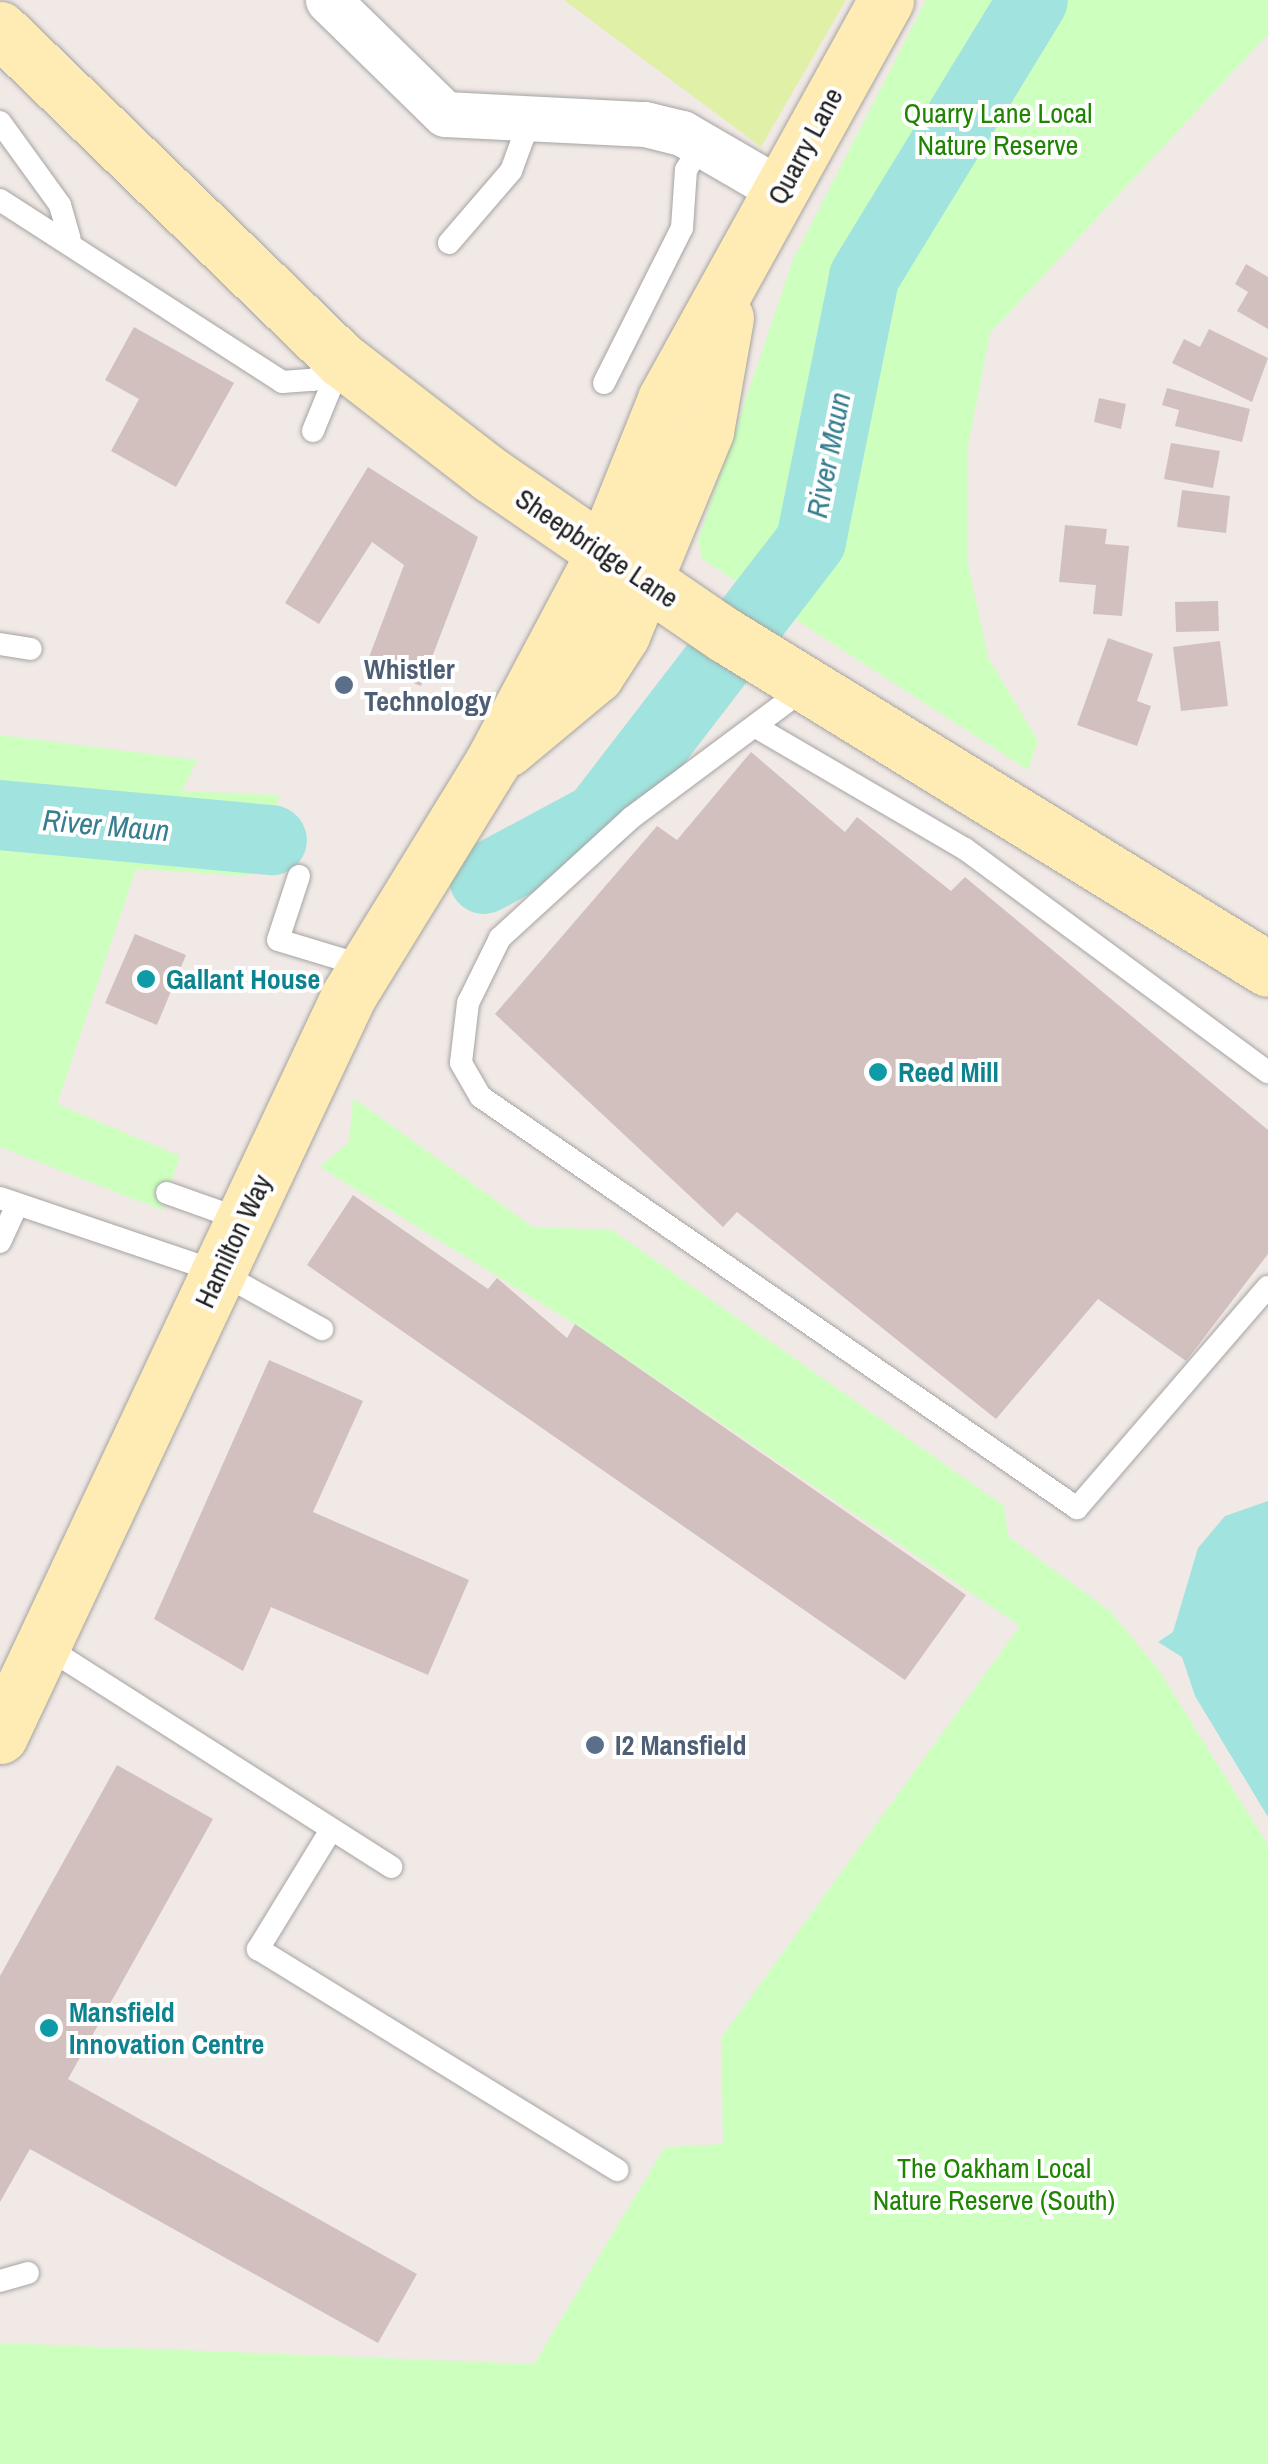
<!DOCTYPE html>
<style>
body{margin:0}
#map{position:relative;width:1268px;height:2464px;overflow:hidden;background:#f1e9e5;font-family:"Archivo Narrow",sans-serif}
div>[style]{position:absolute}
.grass>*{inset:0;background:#e1f0a7}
.park>*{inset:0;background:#cdffbf}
.water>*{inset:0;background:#a1e3de}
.river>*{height:70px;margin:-35px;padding:0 35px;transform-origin:35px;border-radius:35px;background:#a1e3de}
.building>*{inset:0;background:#d2c0be}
.roads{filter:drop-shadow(0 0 2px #a4a4a4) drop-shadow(0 0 2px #a4a4a4)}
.lane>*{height:22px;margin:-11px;padding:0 11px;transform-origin:11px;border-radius:11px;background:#fff}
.street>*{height:45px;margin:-22.5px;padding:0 22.5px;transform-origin:22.5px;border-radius:22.5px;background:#fff}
.secondary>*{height:55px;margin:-27.5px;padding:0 27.5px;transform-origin:27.5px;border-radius:27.5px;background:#ffecb5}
.dots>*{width:28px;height:28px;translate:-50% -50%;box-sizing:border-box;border:5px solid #fff;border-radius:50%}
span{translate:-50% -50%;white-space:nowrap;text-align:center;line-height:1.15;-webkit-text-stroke:8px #fff;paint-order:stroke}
.park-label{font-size:28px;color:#1e8402}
.street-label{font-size:28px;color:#202020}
.service-label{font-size:28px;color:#4e5e75;font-weight:700}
.left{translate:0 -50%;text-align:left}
.culture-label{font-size:28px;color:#0d838f;font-weight:700}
.water-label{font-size:30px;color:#367e8f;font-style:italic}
</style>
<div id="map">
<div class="grass">
<i style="clip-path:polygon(564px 0,846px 0,761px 147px)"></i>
</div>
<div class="park">
<i style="clip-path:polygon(926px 0,1268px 0,1268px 34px,990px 333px,967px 451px,968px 564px,988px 657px,1038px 741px,1028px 770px,702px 559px,698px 540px,793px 260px)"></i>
<i style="clip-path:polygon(0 735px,197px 760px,182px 791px,279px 795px,272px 840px,248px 876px,136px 869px,57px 1104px,180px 1156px,162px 1210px,0 1147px)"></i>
<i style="clip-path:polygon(353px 1098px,533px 1227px,612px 1230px,1004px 1506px,1008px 1536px,1111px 1612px,1158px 1669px,1268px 1845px,1268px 2464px,0 2464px,0 2343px,534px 2364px,665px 2147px,723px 2144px,721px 2038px,1020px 1626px,575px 1324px,320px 1167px,349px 1142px)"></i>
</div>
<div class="water">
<i style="clip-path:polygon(1268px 1501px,1268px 1817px,1195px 1696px,1182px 1657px,1158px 1642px,1173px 1632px,1198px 1548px,1225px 1516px)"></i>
</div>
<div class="river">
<i style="left:0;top:815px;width:273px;rotate:5.3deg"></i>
<i style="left:484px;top:879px;width:129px;rotate:-28.2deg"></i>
<i style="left:598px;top:818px;width:349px;rotate:-52.4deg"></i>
<i style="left:811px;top:541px;width:269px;rotate:-78.6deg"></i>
<i style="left:864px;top:277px;width:324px;rotate:-58.6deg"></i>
</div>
<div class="building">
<i style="clip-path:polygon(1246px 264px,1268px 277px,1268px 329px,1237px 311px,1248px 292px,1235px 284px)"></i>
<i style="clip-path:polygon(134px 327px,234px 383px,176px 487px,111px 451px,139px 399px,105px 380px)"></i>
<i style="clip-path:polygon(1209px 329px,1268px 358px,1252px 402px,1172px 363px,1184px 339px,1200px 347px)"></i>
<i style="clip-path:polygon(1167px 388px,1250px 409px,1242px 442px,1175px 426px,1179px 410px,1162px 405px)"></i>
<i style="clip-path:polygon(1099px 398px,1126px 404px,1121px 429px,1094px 422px)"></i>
<i style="clip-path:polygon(1171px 443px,1220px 451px,1213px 488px,1164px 479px)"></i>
<i style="clip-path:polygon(368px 467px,478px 537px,421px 686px,366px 665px,404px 565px,372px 542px,319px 624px,285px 603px)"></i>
<i style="clip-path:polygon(1182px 490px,1230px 496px,1226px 533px,1177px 527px)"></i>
<i style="clip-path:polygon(1065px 525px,1107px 529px,1105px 544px,1129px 546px,1122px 616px,1093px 614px,1096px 585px,1059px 582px)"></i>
<i style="clip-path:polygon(1218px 601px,1219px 631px,1176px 632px,1175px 602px)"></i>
<i style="clip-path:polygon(1108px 638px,1153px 654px,1137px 701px,1151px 706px,1137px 746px,1077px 725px)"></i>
<i style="clip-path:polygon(1220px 641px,1228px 706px,1181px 711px,1173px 647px)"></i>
<i style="clip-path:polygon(751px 752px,845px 832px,857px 817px,951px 891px,965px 877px,1268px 1130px,1268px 1254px,1186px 1361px,1098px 1299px,996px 1419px,737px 1212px,723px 1227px,495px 1014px,657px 826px,677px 840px)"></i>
<i style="clip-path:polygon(135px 934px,186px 955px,157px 1025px,105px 1003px)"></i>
<i style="clip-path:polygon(353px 1195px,488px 1289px,497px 1278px,567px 1338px,575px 1324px,966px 1595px,905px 1680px,307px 1265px)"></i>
<i style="clip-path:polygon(269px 1360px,363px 1401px,313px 1512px,469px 1580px,428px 1675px,271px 1607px,243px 1671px,154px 1619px)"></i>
<i style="clip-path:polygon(117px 1765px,213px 1819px,68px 2079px,417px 2274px,378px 2343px,30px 2149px,0 2202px,0 1976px)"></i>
</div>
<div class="roads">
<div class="lane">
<i style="left:0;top:122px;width:102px;rotate:54.1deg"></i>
<i style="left:60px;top:205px;width:35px;rotate:74deg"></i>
<i style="left:0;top:200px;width:336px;rotate:32.8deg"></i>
<i style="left:282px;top:382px;width:31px;rotate:-4deg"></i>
<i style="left:313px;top:380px;width:35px;rotate:-35deg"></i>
<i style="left:449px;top:243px;width:95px;rotate:-49.3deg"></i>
<i style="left:511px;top:171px;width:52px;rotate:-69.8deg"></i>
<i style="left:604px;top:383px;width:174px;rotate:-63.3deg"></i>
<i style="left:682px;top:228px;width:58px;rotate:-86.1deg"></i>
<i style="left:686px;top:170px;width:29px;rotate:-59deg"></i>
<i style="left:313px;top:431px;width:77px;rotate:-67.8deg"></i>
<i style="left:0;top:644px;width:31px;rotate:9deg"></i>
<i style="left:808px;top:686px;width:221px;rotate:143.3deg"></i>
<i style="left:631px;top:818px;width:178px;rotate:137.5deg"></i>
<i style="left:500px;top:938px;width:72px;rotate:116.2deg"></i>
<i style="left:468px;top:1003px;width:60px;rotate:96.7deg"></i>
<i style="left:461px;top:1063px;width:39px;rotate:60deg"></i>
<i style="left:481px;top:1097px;width:724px;rotate:34.59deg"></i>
<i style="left:1077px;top:1508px;width:292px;rotate:-49.2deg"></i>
<i style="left:756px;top:727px;width:242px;rotate:30.3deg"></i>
<i style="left:965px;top:849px;width:376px;rotate:36.4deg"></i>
<i style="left:299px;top:876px;width:67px;rotate:108.2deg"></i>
<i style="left:278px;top:940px;width:90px;rotate:16.8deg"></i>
<i style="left:167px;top:1193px;width:81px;rotate:19.6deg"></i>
<i style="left:0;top:1198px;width:231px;rotate:18.7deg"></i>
<i style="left:219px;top:1272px;width:118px;rotate:29deg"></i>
<i style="left:0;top:1242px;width:41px;rotate:-65.3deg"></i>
<i style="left:43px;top:1645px;width:413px;rotate:32.5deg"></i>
<i style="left:331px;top:1830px;width:140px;rotate:121.5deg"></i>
<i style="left:258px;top:1949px;width:422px;rotate:31.6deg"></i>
<i style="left:0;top:2281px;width:29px;rotate:-16deg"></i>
</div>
<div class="street">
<i style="left:328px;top:0;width:163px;rotate:44.3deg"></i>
<i style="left:445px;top:114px;width:200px;rotate:2.9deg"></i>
<i style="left:645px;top:124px;width:38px;rotate:14deg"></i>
<i style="left:682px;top:133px;width:113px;rotate:30.2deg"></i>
</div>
<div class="secondary">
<i style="left:0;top:29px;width:476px;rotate:44.1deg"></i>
<i style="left:342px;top:360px;width:188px;rotate:37.7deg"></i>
<i style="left:491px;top:475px;width:283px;rotate:34.4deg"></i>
<i style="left:725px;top:635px;width:637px;rotate:31.6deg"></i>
<i style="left:507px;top:749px;width:116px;rotate:-39.7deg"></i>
<i style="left:596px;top:675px;width:48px;rotate:-57deg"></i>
<i style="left:622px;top:635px;width:221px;rotate:-67.6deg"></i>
<i style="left:706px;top:431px;width:115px;rotate:-80deg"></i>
<i style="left:0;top:1736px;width:819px;rotate:-64.78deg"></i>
<i style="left:349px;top:995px;width:275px;rotate:-58.4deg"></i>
<i style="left:493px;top:761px;width:232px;rotate:-62deg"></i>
<i style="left:602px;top:556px;width:169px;rotate:-68.1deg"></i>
<i style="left:665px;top:399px;width:456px;rotate:-61deg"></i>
</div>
</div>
<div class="dots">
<i style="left:344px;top:685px;background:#5c6f8a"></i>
<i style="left:146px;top:979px;background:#0f9aa8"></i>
<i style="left:878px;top:1072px;background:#0f9aa8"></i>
<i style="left:595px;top:1745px;background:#5c6f8a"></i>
<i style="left:49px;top:2028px;background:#0f9aa8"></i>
</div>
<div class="park-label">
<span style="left:998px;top:129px">Quarry Lane Local<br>Nature Reserve</span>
<span style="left:994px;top:2184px">The Oakham Local<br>Nature Reserve (South)</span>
</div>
<div class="street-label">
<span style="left:805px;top:146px;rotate:-62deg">Quarry Lane</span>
<span style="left:597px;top:548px;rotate:34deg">Sheepbridge Lane</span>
<span style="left:233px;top:1241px;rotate:-65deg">Hamilton Way</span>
</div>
<div class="service-label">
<span class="left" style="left:364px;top:685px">Whistler<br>Technology</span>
<span class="left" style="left:615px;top:1745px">I2 Mansfield</span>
</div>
<div class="culture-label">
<span class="left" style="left:166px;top:979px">Gallant House</span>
<span class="left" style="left:898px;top:1072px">Reed Mill</span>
<span class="left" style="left:69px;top:2028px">Mansfield<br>Innovation Centre</span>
</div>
<div class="water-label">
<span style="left:828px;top:455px;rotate:-79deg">River Maun</span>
<span style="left:106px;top:825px;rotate:5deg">River Maun</span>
</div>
</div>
